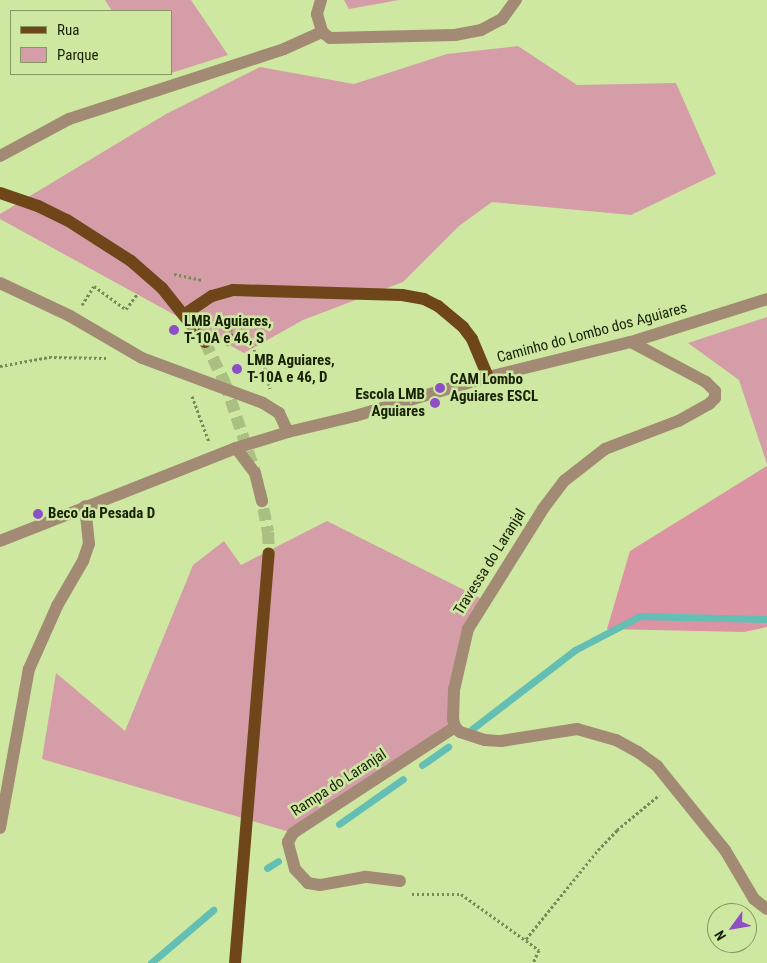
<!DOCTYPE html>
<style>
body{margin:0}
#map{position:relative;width:767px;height:963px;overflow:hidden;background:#cee8a2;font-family:"Roboto Condensed",sans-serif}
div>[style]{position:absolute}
.green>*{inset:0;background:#d49da8}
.forest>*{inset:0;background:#dc93a3}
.stream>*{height:7px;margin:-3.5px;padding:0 3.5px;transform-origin:3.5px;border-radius:3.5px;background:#63bfb3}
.major-tunnel>*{height:12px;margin-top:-6px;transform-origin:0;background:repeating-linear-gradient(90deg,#aac083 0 12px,transparent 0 18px)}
.path>*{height:3px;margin-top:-1.5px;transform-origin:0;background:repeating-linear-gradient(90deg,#788a58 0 2.5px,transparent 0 5px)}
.minor>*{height:12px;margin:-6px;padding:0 6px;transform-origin:6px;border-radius:6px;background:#a28a74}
.major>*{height:12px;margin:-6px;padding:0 6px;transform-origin:6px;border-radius:6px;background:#6f461a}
.dots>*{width:14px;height:14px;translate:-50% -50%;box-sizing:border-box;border:2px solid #cee8a2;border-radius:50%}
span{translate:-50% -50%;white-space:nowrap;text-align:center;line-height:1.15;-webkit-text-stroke:5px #cee8a2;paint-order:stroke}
.poi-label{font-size:15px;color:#182106;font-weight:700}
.left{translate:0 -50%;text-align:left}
.right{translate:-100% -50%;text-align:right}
.street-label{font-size:15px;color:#182106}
.legend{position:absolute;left:10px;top:10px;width:162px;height:65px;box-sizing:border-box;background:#cee8a2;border:1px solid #859864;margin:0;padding:6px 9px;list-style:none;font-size:15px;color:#182106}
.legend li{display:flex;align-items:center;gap:10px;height:25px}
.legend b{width:25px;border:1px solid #859864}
.north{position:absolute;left:707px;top:903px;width:50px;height:50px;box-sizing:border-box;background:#cee8a2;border:1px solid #859864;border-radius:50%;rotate:238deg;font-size:14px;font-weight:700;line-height:20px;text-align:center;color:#182106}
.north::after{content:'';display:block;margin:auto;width:18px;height:22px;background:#8c4fc6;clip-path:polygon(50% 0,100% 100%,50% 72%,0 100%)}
</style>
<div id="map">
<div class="green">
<i style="clip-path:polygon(105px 0,191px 0,228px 55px,171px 73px,171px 11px,112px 11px)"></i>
<i style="clip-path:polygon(344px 0,399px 0,349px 9px)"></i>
<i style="clip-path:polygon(518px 46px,577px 85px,676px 83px,716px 174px,631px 215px,492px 202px,459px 226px,403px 282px,303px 320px,244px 353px,0 219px,0 214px,166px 114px,260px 67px,354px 84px,447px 54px)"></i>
<i style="clip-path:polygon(767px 317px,767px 464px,739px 380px,688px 343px)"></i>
<i style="clip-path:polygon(327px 521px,486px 601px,468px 629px,455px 727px,293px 833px,42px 759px,56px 673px,125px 731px,193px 565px,224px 541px,241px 565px)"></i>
</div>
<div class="forest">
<i style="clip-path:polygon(767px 466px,767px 627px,744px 632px,607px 629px,630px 551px)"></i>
</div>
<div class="stream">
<i style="left:472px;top:729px;width:130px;rotate:-37.5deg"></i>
<i style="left:575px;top:650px;width:73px;rotate:-27.6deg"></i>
<i style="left:640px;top:616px;width:127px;rotate:1.4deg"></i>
<i style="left:422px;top:765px;width:32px;rotate:-35deg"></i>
<i style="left:339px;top:824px;width:78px;rotate:-35.1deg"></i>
<i style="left:267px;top:868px;width:13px;rotate:-32deg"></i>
<i style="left:151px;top:963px;width:82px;rotate:-40.5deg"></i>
</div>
<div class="major-tunnel">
<i style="left:205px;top:342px;width:46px;rotate:64deg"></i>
<i style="left:225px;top:383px;width:94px;rotate:71.4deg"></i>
<i style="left:260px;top:491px;width:42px;rotate:79deg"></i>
<i style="left:268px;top:532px;width:21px;rotate:87deg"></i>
</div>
<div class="path">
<i style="left:174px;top:274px;width:29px;rotate:12deg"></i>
<i style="left:82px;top:305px;width:22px;rotate:-58deg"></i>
<i style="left:94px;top:286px;width:39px;rotate:36deg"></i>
<i style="left:126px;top:309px;width:20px;rotate:-53deg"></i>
<i style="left:226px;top:345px;width:9px;rotate:-32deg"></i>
<i style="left:234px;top:340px;width:11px;rotate:-112deg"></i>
<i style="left:230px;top:330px;width:10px;rotate:-37deg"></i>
<i style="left:238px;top:324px;width:52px;rotate:58.5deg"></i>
<i style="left:265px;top:368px;width:21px;rotate:76deg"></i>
<i style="left:0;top:366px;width:50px;rotate:-10.4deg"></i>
<i style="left:49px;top:357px;width:57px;rotate:1deg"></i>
<i style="left:192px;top:396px;width:49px;rotate:69.7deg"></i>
<i style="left:412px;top:894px;width:49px"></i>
<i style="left:461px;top:894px;width:96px;rotate:35.7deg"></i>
<i style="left:539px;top:950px;width:14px;rotate:115deg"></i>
<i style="left:526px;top:939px;width:114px;rotate:-51deg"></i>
<i style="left:598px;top:850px;width:28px;rotate:-46deg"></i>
<i style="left:617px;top:830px;width:55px;rotate:-39.8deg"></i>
</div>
<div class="minor">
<i style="left:321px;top:0;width:15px;rotate:106deg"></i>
<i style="left:317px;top:14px;width:19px;rotate:74deg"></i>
<i style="left:322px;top:32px;width:10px;rotate:37deg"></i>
<i style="left:330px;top:38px;width:125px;rotate:-1.4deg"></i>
<i style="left:455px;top:35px;width:26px;rotate:-11deg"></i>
<i style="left:481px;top:30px;width:24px;rotate:-28deg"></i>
<i style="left:502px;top:19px;width:24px;rotate:-54deg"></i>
<i style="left:0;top:156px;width:78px;rotate:-28.2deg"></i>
<i style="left:69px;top:119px;width:226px;rotate:-18deg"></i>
<i style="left:284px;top:49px;width:42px;rotate:-24.1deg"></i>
<i style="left:0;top:283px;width:77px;rotate:25.2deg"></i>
<i style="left:70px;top:316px;width:83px;rotate:30.3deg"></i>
<i style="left:142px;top:358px;width:129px;rotate:20.4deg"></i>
<i style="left:263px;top:403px;width:19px;rotate:32deg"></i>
<i style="left:279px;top:413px;width:21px;rotate:65deg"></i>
<i style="left:631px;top:342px;width:85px;rotate:28.1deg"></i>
<i style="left:706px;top:382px;width:13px;rotate:45deg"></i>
<i style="left:715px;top:391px;width:7px;rotate:90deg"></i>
<i style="left:715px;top:398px;width:8px;rotate:135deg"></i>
<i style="left:709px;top:404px;width:35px;rotate:151deg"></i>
<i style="left:678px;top:421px;width:78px;rotate:159deg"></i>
<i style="left:605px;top:449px;width:52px;rotate:142deg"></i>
<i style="left:564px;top:481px;width:35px;rotate:127deg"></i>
<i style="left:543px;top:509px;width:142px;rotate:122deg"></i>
<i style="left:468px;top:629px;width:63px;rotate:102.9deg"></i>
<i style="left:454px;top:690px;width:29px;rotate:92deg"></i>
<i style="left:453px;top:719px;width:8px;rotate:76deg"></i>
<i style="left:455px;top:727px;width:7px;rotate:45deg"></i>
<i style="left:460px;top:732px;width:26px;rotate:18deg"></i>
<i style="left:485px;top:740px;width:16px;rotate:4deg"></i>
<i style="left:501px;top:741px;width:77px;rotate:-9deg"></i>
<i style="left:577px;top:729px;width:41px;rotate:15.8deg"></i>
<i style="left:616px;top:740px;width:25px;rotate:29deg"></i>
<i style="left:638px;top:752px;width:24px;rotate:36deg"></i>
<i style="left:657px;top:766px;width:108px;rotate:51deg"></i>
<i style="left:725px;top:850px;width:57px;rotate:59.4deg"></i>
<i style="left:754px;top:899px;width:16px;rotate:38deg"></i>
<i style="left:236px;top:448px;width:31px;rotate:53deg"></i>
<i style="left:255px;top:473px;width:29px;rotate:76deg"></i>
<i style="left:0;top:541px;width:254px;rotate:-21.5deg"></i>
<i style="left:236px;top:448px;width:54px;rotate:-17.1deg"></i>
<i style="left:288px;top:432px;width:69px;rotate:-13.4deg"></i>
<i style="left:355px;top:416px;width:139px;rotate:-16.3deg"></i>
<i style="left:488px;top:377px;width:147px;rotate:-13.8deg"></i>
<i style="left:631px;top:342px;width:143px;rotate:-17.5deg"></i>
<i style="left:0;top:828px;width:162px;rotate:-79.7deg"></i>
<i style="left:29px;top:669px;width:69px;rotate:-66deg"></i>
<i style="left:57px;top:606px;width:52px;rotate:-60deg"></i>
<i style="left:83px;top:561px;width:18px;rotate:-71deg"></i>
<i style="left:89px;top:544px;width:38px;rotate:-96deg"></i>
<i style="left:400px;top:881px;width:35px;rotate:-173deg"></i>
<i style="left:365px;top:877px;width:46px;rotate:169.9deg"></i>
<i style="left:320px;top:885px;width:12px;rotate:-171deg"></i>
<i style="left:308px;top:883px;width:19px;rotate:-133deg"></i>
<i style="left:295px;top:869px;width:28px;rotate:-105deg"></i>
<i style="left:288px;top:842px;width:10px;rotate:-61deg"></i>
<i style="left:293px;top:833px;width:194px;rotate:-33.2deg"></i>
</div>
<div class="major">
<i style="left:0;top:193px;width:40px;rotate:18.9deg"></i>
<i style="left:38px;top:206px;width:32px;rotate:26deg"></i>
<i style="left:67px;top:220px;width:76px;rotate:32.6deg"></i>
<i style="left:131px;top:261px;width:41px;rotate:41.1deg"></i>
<i style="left:162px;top:288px;width:69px;rotate:51.5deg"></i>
<i style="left:185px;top:314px;width:32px;rotate:-34deg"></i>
<i style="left:212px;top:296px;width:22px;rotate:-16deg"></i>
<i style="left:233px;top:290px;width:169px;rotate:1.7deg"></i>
<i style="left:402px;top:295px;width:22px;rotate:10deg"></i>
<i style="left:424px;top:299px;width:16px;rotate:27deg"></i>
<i style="left:438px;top:306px;width:33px;rotate:40deg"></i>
<i style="left:463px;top:327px;width:15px;rotate:53deg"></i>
<i style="left:472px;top:339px;width:41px;rotate:67.2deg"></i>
<i style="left:235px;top:963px;width:411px;rotate:-85.3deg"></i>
</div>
<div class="dots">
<i style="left:174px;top:330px;background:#8c4fc6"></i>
<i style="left:237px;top:369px;background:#8c4fc6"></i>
<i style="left:440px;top:388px;background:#8c4fc6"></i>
<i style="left:435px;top:403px;background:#8c4fc6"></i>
<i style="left:38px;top:514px;background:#8c4fc6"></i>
</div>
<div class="poi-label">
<span class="left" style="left:184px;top:330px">LMB Aguiares,<br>T-10A e 46, S</span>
<span class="left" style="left:247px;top:369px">LMB Aguiares,<br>T-10A e 46, D</span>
<span class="left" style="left:450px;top:388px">CAM Lombo<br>Aguiares ESCL</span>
<span class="right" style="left:425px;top:403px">Escola LMB<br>Aguiares</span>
<span class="left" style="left:48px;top:514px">Beco da Pesada D</span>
</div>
<div class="street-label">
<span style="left:592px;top:333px;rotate:-15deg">Caminho do Lombo dos Aguiares</span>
<span style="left:490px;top:562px;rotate:-58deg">Travessa do Laranjal</span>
<span style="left:339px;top:783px;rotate:-33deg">Rampa do Laranjal</span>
</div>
<ul class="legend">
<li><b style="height:6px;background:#6f461a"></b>Rua</li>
<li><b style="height:14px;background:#d49da8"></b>Parque</li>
</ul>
<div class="north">N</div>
</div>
